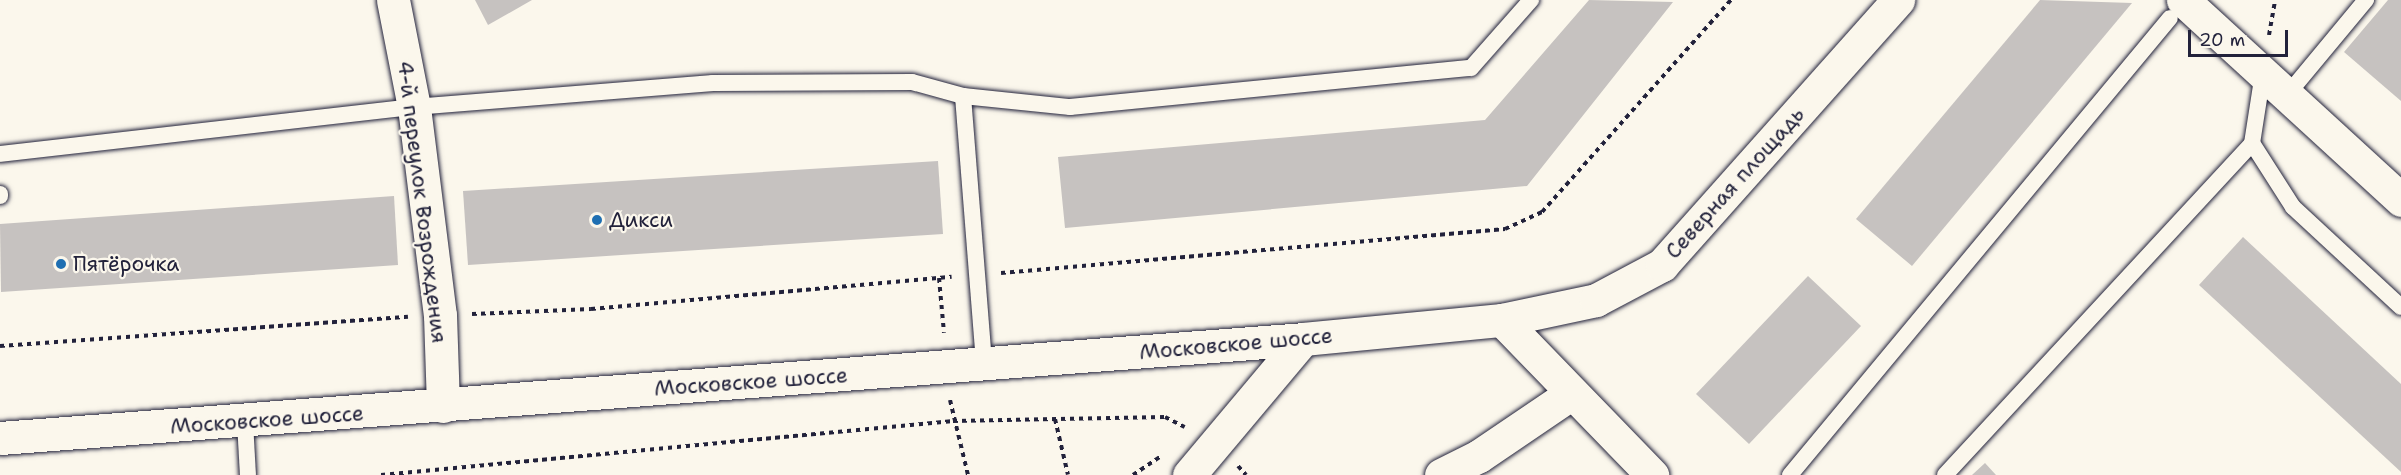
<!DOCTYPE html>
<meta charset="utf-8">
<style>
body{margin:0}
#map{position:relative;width:2401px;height:475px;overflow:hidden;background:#fbf7ec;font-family:"Shantell Sans",sans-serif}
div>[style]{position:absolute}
.building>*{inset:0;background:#c6c2c0}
.path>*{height:4px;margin-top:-2px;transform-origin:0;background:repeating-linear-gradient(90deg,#22223b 0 4.5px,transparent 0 9px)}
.roads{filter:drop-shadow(0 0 2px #22223b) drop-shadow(0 0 2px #22223b)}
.lane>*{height:16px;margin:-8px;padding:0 8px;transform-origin:8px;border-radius:8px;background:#fbf7ec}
.street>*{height:33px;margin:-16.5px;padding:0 16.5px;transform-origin:16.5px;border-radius:16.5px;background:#fbf7ec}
.secondary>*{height:33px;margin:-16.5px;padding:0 16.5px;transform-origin:16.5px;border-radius:16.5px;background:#fbf7ec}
.primary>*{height:33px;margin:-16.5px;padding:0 16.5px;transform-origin:16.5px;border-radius:16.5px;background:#fbf7ec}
.dots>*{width:16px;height:16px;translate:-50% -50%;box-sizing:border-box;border:3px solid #fbf7ec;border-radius:50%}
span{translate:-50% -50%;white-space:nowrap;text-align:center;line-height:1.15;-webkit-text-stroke:4.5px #fbf7ec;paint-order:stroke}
.street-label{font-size:21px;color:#22223b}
.poi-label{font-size:21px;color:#22223b}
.left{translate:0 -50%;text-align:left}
.scale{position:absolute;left:2188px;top:30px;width:100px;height:27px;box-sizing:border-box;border:3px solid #22223b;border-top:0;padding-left:8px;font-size:18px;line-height:21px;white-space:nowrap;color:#22223b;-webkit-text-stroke:4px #fbf7ec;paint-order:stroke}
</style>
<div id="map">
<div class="building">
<i style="clip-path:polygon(475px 0,532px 0,488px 25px)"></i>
<i style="clip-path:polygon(1589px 0,1673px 2px,1527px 186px,1065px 228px,1058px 157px,1485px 120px)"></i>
<i style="clip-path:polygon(2040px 0,2132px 3px,1912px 266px,1856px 219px)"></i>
<i style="clip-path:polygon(2388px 0,2401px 0,2401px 101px,2344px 52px)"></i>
<i style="clip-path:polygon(938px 161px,943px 234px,468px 265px,463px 191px)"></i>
<i style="clip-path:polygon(394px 196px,398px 265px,1px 292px,0 224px)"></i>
<i style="clip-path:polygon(2243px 237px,2401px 384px,2401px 472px,2199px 285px)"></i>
<i style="clip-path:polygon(1808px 276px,1861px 326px,1749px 444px,1696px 394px)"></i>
<i style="clip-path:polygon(1985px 463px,1996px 475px,1972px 475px)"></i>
</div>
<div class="path">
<i style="left:2269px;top:35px;width:36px;rotate:-80deg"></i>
<i style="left:1001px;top:273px;width:506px;rotate:-4.99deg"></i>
<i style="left:1505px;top:229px;width:41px;rotate:-24.7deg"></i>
<i style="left:1542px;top:212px;width:284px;rotate:-48.3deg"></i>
<i style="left:939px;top:278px;width:55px;rotate:84.8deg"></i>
<i style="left:472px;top:314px;width:119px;rotate:-2.4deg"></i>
<i style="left:591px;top:309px;width:362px;rotate:-5.1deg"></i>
<i style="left:0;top:346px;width:409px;rotate:-4.1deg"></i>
<i style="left:950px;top:400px;width:77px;rotate:76.5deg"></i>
<i style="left:1055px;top:419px;width:57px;rotate:76.9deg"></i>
<i style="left:1238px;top:466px;width:12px;rotate:48deg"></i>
<i style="left:381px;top:475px;width:575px;rotate:-5.39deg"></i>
<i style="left:953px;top:421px;width:212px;rotate:-1.1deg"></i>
<i style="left:1165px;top:417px;width:22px;rotate:27deg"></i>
<i style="left:1133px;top:475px;width:32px;rotate:-34deg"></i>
</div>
<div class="roads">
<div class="lane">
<i style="left:2263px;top:73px;width:71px;rotate:98.9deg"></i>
<i style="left:2252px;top:143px;width:76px;rotate:57.4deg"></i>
<i style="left:2293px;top:207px;width:147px;rotate:42.8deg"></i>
<i style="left:2287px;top:95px;width:124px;rotate:-50.3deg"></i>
<i style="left:963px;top:96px;width:269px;rotate:85.5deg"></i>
<i style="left:0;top:154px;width:417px;rotate:-6.5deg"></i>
<i style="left:414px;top:107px;width:300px;rotate:-4.6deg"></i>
<i style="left:713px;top:83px;width:199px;rotate:-0.3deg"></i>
<i style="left:912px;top:82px;width:53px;rotate:15.4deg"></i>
<i style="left:963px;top:96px;width:108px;rotate:5.9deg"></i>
<i style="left:1070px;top:107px;width:403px;rotate:-5.6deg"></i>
<i style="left:1471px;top:68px;width:91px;rotate:-48.6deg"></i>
<i style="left:0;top:194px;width:2px;rotate:90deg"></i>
<i style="left:245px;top:422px;width:53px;rotate:86.8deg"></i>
<i style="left:1790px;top:475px;width:594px;rotate:-50.26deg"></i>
<i style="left:1945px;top:475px;width:452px;rotate:-47.2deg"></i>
</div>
<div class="street">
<i style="left:393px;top:0;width:109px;rotate:78.9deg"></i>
<i style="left:414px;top:107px;width:210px;rotate:82.9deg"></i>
<i style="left:440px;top:315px;width:91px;rotate:88.1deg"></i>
<i style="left:1502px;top:320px;width:216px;rotate:45.9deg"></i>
<i style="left:1441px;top:475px;width:42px;rotate:-26.6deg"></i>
<i style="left:1479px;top:456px;width:112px;rotate:-34.1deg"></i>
</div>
<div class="secondary">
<i style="left:2183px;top:0;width:296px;rotate:42.5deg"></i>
<i style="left:1189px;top:475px;width:177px;rotate:-50deg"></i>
</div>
<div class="primary">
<i style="left:0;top:438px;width:1307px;rotate:-4.34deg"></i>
<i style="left:1303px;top:339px;width:200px;rotate:-5.5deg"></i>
<i style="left:1502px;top:320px;width:96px;rotate:-12deg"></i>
<i style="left:1596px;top:300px;width:75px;rotate:-27.9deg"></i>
<i style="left:1662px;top:265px;width:355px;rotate:-48.3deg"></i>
</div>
</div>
<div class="dots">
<i style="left:597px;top:220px;background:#1f6fb2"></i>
<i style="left:61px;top:264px;background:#1f6fb2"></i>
</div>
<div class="street-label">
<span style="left:1735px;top:183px;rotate:-48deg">Северная площадь</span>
<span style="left:422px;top:202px;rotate:83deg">4-й переулок Возрождения</span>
<span style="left:1236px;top:344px;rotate:-5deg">Московское шоссе</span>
<span style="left:751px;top:382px;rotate:-4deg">Московское шоссе</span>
<span style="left:267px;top:420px;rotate:-4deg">Московское шоссе</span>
</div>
<div class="poi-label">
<span class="left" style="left:609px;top:220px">Дикси</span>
<span class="left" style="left:73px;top:264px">Пятёрочка</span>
</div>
<div class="scale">20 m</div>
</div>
